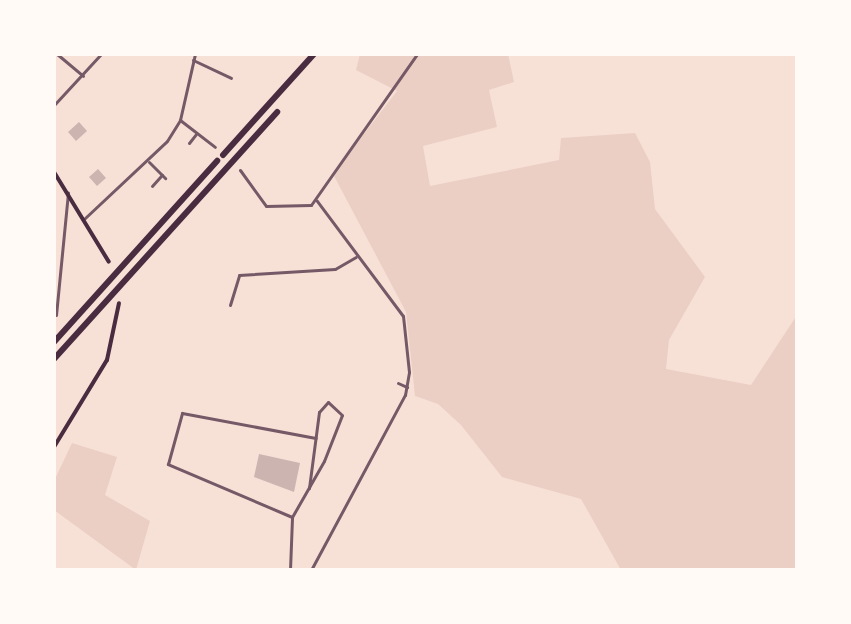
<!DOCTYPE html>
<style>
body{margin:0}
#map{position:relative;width:851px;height:624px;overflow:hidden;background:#f7e1d7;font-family:"Public Sans",sans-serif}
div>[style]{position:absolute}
.green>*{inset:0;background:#ebcfc5}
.building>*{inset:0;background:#ccb4b1}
.minor>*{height:3px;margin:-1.5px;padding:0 1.5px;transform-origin:1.5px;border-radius:1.5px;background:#755966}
.secondary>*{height:4px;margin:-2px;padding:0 2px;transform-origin:2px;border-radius:2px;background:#4a2c40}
.motorway>*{height:6px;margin:-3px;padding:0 3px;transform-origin:3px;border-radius:3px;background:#4a2c40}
span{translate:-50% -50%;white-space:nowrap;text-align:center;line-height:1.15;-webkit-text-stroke:7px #fffaf5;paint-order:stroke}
.frame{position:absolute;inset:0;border:56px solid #fffaf5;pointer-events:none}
</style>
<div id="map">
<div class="green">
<i style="clip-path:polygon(360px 54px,508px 54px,514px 82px,489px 90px,497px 127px,423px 146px,430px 186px,559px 160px,561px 138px,635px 133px,650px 162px,655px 209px,705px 277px,669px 340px,666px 369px,751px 385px,797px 315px,797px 570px,621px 570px,581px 499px,502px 477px,461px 425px,438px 404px,415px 396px,406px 312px,333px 174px,397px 91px,356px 70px)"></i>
<i style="clip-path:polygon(72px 443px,117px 457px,105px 495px,150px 521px,136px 570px,54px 510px,54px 481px)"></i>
</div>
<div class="building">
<i style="clip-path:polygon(79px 122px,87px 131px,76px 141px,68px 132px)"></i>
<i style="clip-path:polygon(98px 169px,106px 178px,97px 186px,89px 177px)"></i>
<i style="clip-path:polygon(259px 454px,300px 463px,294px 492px,254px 477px)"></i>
</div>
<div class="minor">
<i style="left:57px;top:54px;width:34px;rotate:40deg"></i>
<i style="left:193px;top:60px;width:42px;rotate:25.3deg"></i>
<i style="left:54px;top:105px;width:69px;rotate:-47.3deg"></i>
<i style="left:180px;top:120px;width:44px;rotate:37.6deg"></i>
<i style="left:189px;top:143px;width:11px;rotate:-52deg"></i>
<i style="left:149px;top:162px;width:23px;rotate:45deg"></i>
<i style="left:240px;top:170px;width:44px;rotate:54.2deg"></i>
<i style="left:266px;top:206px;width:45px;rotate:-1.3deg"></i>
<i style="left:311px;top:205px;width:184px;rotate:-54.9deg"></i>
<i style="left:152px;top:186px;width:15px;rotate:-48deg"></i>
<i style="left:85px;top:218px;width:112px;rotate:-43.2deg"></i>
<i style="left:167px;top:141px;width:25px;rotate:-58deg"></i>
<i style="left:180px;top:120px;width:68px;rotate:-77.2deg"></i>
<i style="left:230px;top:305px;width:31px;rotate:-73deg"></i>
<i style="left:239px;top:275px;width:96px;rotate:-3.6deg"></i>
<i style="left:335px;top:269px;width:24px;rotate:-30deg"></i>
<i style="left:56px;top:315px;width:123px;rotate:-84.4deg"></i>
<i style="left:398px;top:383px;width:10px;rotate:24deg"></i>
<i style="left:292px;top:517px;width:135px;rotate:-156.9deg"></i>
<i style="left:168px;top:464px;width:53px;rotate:-74.6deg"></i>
<i style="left:182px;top:413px;width:136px;rotate:10.6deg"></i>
<i style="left:290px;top:570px;width:53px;rotate:-87.8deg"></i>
<i style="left:292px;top:517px;width:64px;rotate:-60.3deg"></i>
<i style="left:324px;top:461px;width:49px;rotate:-68.6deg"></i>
<i style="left:342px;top:415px;width:19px;rotate:-137deg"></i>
<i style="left:328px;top:402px;width:13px;rotate:132deg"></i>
<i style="left:319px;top:412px;width:77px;rotate:97.5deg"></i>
<i style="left:311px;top:570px;width:199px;rotate:-61.8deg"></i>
<i style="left:405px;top:395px;width:23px;rotate:-80deg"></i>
<i style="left:409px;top:372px;width:56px;rotate:-96.1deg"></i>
<i style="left:403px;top:316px;width:144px;rotate:-126.8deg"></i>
</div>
<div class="secondary">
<i style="left:54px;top:172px;width:105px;rotate:58.6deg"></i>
<i style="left:54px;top:447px;width:102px;rotate:-58.7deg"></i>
<i style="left:107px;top:360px;width:58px;rotate:-78.1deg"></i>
</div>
<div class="motorway">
<i style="left:223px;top:155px;width:136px;rotate:-48deg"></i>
<i style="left:54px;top:342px;width:244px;rotate:-48deg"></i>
<i style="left:54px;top:359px;width:333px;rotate:-47.9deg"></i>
</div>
<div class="frame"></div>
</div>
